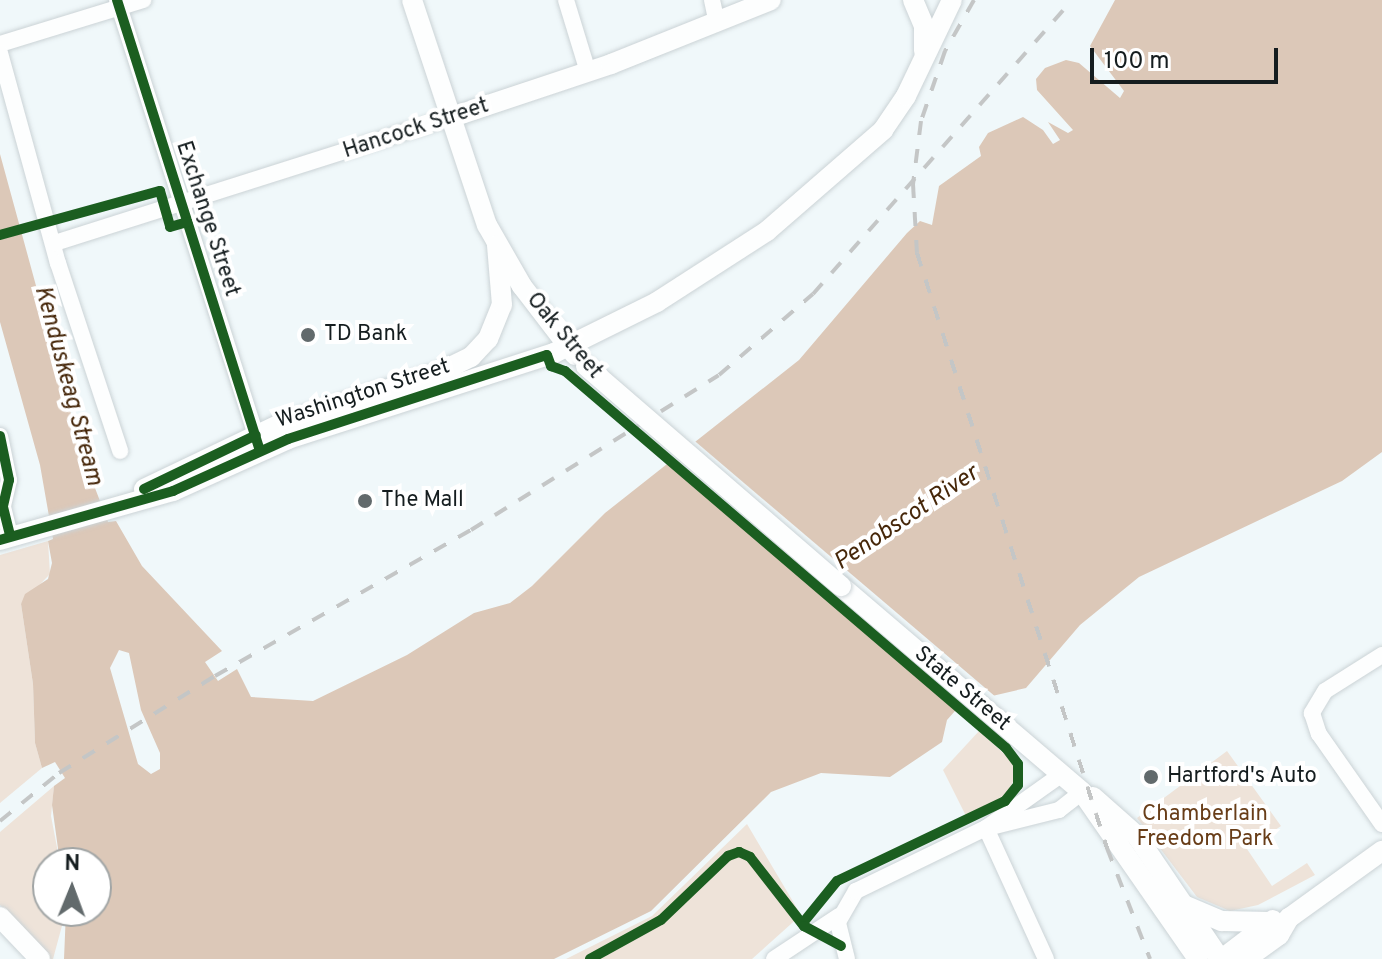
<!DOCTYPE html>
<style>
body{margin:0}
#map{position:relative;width:1382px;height:959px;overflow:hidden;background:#f0f8fa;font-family:Overpass,sans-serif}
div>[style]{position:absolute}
.green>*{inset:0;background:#eee3d9}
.water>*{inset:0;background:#dcc8b8}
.pier>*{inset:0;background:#f0f8fa}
.roads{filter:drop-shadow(0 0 2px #cbd3d6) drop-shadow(0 0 2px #cbd3d6)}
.minor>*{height:16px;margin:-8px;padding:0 8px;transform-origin:8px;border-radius:8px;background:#fdfefe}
.major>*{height:20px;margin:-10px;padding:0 10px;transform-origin:10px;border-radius:10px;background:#fdfefe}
.rail>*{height:4px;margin-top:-2px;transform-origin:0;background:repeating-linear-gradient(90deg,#c4c6c6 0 14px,transparent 0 28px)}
.bridges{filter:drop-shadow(0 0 2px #cbd3d6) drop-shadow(0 0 2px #cbd3d6)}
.major-bridge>*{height:20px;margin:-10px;padding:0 10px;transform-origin:10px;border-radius:10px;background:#fdfefe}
.cycleway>*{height:10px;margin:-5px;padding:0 5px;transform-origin:5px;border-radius:5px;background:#1b5e20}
.dots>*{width:22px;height:22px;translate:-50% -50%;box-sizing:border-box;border:4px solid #fff;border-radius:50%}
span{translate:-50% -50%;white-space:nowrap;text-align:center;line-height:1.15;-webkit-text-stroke:8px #fff;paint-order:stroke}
.street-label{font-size:22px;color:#151d1f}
.poi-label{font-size:22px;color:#151d1f}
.left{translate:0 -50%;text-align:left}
.park-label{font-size:22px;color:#683d18}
.water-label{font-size:24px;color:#46270a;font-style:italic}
.north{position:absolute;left:32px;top:847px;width:80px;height:80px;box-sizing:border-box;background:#fff;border:2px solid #a1a5a5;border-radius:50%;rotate:1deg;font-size:22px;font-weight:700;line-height:32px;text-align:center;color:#151d1f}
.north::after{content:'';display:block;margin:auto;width:28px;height:36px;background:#626a6c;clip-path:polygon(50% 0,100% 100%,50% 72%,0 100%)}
.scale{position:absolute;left:1090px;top:48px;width:188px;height:36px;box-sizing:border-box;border:4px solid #151d1f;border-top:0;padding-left:10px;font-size:24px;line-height:28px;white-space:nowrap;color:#151d1f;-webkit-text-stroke:6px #fff;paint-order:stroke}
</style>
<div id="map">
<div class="green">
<i style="clip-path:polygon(48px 541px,50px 574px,21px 604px,33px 684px,35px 743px,42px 768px,0 803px,0 555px)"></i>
<i style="clip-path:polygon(979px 731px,1013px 762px,1016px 776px,1005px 797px,966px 816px,943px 770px)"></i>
<i style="clip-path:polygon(1227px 751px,1281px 826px,1247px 849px,1272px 886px,1307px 863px,1315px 875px,1258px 905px,1230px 911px,1197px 897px,1137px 818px)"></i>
<i style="clip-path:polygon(54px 786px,51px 816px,60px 863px,48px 863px,48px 911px,66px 911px,53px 959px,38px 959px,19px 925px,0 905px,0 832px)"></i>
<i style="clip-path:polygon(747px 824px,801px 915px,752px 959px,566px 959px,652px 916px)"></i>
</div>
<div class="water">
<i style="clip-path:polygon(evenodd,1115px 0,1382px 0,1382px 452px,1342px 481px,1139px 577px,1080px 625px,1026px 688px,962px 703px,947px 720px,942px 742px,890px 777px,821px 773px,771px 792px,651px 911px,554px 959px,64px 959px,66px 911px,96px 911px,96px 863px,60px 863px,52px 805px,54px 786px,65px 778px,55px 762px,42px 768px,35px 743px,33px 684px,21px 604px,25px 594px,48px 579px,52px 563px,48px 541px,53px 539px,40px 465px,0 322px,0 154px,82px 454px,108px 522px,116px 521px,142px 566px,222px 651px,205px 662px,218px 681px,237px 669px,251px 697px,313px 701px,407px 655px,474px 613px,510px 603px,532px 586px,605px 513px,799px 360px,907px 233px,920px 221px,932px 225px,939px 186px,981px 156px,979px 147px,988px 133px,1023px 117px,1043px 130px,1053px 144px,1060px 140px,1048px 122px,1068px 133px,1073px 130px,1037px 90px,1036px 79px,1045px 68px,1066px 60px,1079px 63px,1120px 98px,1124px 91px,1090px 46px,1115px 0,119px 650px,129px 653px,141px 710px,160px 753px,160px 769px,151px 774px,138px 764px,110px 668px,119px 650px)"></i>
</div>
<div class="pier">
<i style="clip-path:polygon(690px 437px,997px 698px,958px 711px,663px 459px)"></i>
</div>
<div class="roads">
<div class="minor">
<i style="left:117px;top:0;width:466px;rotate:72.3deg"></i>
<i style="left:566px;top:0;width:75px;rotate:73deg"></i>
<i style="left:712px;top:0;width:24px;rotate:78deg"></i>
<i style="left:0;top:44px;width:150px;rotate:-17.1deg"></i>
<i style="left:0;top:53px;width:218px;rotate:74.6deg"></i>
<i style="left:58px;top:263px;width:198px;rotate:71.7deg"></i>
<i style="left:55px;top:243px;width:413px;rotate:-17.6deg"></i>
<i style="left:0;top:436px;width:45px;rotate:78.4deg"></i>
<i style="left:9px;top:480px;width:28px;rotate:103deg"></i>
<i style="left:3px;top:507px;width:30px;rotate:76deg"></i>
<i style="left:1382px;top:655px;width:67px;rotate:147.7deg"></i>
<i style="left:1325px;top:691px;width:26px;rotate:121deg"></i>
<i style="left:1312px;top:713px;width:22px;rotate:72deg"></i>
<i style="left:1319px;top:734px;width:110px;rotate:55deg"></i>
<i style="left:991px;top:827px;width:70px;rotate:-14deg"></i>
<i style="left:1059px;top:810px;width:29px;rotate:-38deg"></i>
<i style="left:986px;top:828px;width:144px;rotate:65.4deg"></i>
<i style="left:774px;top:959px;width:78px;rotate:-33.5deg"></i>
<i style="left:847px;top:959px;width:38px;rotate:-104deg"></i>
<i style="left:838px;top:922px;width:36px;rotate:-60deg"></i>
<i style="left:856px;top:891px;width:144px;rotate:-25.9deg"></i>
<i style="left:986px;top:828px;width:93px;rotate:-35.4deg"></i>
</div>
<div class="major">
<i style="left:412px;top:0;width:237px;rotate:71.6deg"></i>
<i style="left:487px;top:225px;width:70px;rotate:60.2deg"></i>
<i style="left:522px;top:286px;width:87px;rotate:52.5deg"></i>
<i style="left:913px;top:0;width:28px;rotate:67deg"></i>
<i style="left:924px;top:26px;width:25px;rotate:90deg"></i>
<i style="left:449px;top:118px;width:171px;rotate:-18.4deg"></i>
<i style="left:611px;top:64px;width:172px;rotate:-21.8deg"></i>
<i style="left:144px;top:489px;width:151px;rotate:-25.5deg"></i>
<i style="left:280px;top:424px;width:166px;rotate:-17.9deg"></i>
<i style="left:438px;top:373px;width:37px;rotate:-26deg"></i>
<i style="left:471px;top:357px;width:25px;rotate:-47deg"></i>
<i style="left:488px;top:339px;width:37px;rotate:-68deg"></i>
<i style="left:502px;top:305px;width:60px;rotate:-94.8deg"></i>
<i style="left:0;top:540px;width:180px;rotate:-15.8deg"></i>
<i style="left:173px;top:491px;width:126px;rotate:-24.3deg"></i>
<i style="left:288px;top:439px;width:280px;rotate:-17.9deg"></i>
<i style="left:554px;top:353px;width:115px;rotate:-26.3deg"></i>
<i style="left:657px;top:302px;width:131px;rotate:-32.8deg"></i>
<i style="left:767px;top:231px;width:154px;rotate:-41deg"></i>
<i style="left:883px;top:130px;width:41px;rotate:-55.9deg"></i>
<i style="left:906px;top:96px;width:106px;rotate:-64.4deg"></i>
<i style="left:841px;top:586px;width:317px;rotate:40.5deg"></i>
<i style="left:1082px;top:792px;width:203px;rotate:55.2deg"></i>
<i style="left:1093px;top:797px;width:57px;rotate:41.5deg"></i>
<i style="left:1136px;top:835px;width:150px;rotate:55.9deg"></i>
<i style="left:1186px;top:906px;width:39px;rotate:23deg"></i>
<i style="left:1222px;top:921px;width:48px;rotate:1.2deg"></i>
<i style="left:0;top:917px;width:58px;rotate:46.4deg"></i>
<i style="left:1222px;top:959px;width:64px;rotate:-37.4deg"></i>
<i style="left:1246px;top:959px;width:41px;rotate:-36deg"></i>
<i style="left:1279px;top:935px;width:20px;rotate:-60deg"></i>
<i style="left:1289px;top:918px;width:115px;rotate:-35.8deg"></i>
</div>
</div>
<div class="rail">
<i style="left:974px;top:0;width:59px;rotate:119.6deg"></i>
<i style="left:945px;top:51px;width:74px;rotate:108.9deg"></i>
<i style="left:921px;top:121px;width:64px;rotate:97.2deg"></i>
<i style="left:913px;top:184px;width:69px;rotate:86.7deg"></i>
<i style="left:917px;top:253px;width:625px;rotate:72.29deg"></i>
<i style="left:1107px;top:848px;width:119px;rotate:68.8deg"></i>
<i style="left:0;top:821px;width:76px;rotate:-39.1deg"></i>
<i style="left:59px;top:773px;width:184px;rotate:-31.9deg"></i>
<i style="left:215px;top:676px;width:295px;rotate:-29.7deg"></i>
<i style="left:471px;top:530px;width:292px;rotate:-32deg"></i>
<i style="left:719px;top:375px;width:124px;rotate:-40.8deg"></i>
<i style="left:813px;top:294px;width:392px;rotate:-48.6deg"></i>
</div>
<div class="bridges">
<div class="major-bridge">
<i style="left:586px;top:366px;width:337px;rotate:40.8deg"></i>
</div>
</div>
<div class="cycleway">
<i style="left:117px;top:0;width:472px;rotate:72.4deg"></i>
<i style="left:0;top:235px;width:166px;rotate:-15.4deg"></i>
<i style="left:160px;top:191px;width:37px;rotate:74deg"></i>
<i style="left:170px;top:227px;width:18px;rotate:-16deg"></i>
<i style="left:0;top:436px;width:45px;rotate:78.4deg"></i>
<i style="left:9px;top:480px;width:28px;rotate:103deg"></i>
<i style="left:3px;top:507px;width:30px;rotate:76deg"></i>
<i style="left:144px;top:489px;width:124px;rotate:-25.7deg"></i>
<i style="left:0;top:540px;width:180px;rotate:-15.8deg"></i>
<i style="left:173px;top:491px;width:126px;rotate:-24.3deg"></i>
<i style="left:288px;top:439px;width:272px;rotate:-18deg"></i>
<i style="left:547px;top:355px;width:12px;rotate:70deg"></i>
<i style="left:551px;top:366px;width:15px;rotate:20deg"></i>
<i style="left:565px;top:371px;width:580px;rotate:40.53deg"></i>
<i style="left:1006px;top:748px;width:20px;rotate:53deg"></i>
<i style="left:1018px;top:764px;width:21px;rotate:90deg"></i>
<i style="left:1018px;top:785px;width:21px;rotate:129deg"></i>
<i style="left:1005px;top:801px;width:186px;rotate:154.5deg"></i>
<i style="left:837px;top:881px;width:55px;rotate:129.1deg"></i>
<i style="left:590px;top:959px;width:81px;rotate:-28.8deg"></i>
<i style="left:661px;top:920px;width:93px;rotate:-43.7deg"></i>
<i style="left:728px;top:856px;width:12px;rotate:-20deg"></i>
<i style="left:739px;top:852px;width:12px;rotate:24deg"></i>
<i style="left:750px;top:857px;width:88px;rotate:52deg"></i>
<i style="left:804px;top:926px;width:42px;rotate:28.4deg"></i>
</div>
<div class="dots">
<i style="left:308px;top:335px;background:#626a6c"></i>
<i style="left:365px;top:501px;background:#626a6c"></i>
<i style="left:1151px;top:777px;background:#626a6c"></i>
</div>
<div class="street-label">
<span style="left:416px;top:129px;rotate:-18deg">Hancock Street</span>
<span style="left:207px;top:219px;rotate:72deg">Exchange Street</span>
<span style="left:564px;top:336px;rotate:50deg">Oak Street</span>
<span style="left:363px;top:394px;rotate:-18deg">Washington Street</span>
<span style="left:962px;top:689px;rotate:40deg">State Street</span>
</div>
<div class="poi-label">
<span class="left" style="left:324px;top:335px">TD Bank</span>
<span class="left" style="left:381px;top:501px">The Mall</span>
<span class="left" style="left:1167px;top:777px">Hartford's Auto</span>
</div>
<div class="park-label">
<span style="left:1205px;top:827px">Chamberlain<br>Freedom Park</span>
</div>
<div class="water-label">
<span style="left:67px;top:386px;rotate:75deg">Kenduskeag Stream</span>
<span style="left:907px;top:519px;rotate:-34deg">Penobscot River</span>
</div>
<div class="north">N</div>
<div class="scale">100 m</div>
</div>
